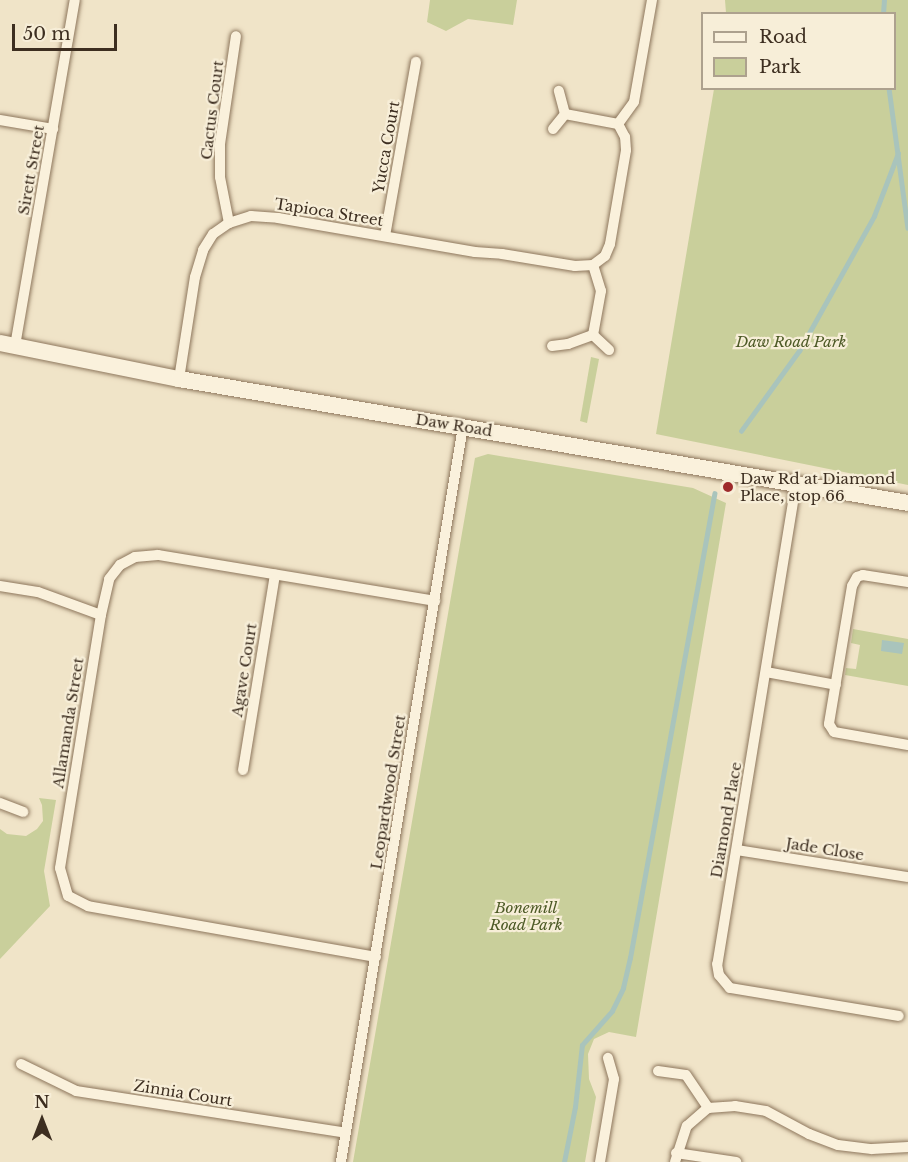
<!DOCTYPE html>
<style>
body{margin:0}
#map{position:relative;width:908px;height:1162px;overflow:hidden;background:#f0e4c8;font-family:"Libre Baskerville",serif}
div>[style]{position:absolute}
.green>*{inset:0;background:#c9cf9b}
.water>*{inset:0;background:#a9c4bc}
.stream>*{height:4.5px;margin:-2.25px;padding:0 2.25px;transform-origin:2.25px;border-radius:2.25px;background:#a9c4bc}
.roads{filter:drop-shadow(0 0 2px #8d765c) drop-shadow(0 0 2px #8d765c)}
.street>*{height:10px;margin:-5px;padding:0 5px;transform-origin:5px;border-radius:5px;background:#faf1dc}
.secondary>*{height:16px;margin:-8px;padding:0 8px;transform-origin:8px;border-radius:8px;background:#faf1dc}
.dots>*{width:16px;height:16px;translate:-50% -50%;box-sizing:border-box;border:3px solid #f7eed8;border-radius:50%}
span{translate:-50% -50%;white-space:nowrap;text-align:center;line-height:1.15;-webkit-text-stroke:4.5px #f7eed8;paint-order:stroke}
.street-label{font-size:15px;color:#3d2e20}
.park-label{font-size:15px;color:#4d5a26;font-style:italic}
.poi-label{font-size:15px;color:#3d2e20}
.left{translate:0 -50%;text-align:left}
.legend{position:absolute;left:701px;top:12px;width:195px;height:78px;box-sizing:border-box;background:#f7eed8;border:2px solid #ada18e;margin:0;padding:8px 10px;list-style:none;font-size:18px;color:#3d2e20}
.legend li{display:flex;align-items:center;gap:12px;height:30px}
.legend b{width:30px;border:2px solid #ada18e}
.north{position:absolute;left:12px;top:1090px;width:60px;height:60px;-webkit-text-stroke:4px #f7eed8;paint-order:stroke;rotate:0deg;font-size:16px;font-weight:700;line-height:24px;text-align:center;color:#3d2e20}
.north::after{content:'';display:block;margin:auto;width:21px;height:27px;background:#3d2e20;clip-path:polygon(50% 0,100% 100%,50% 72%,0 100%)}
.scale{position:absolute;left:12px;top:24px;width:105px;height:27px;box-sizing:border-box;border:3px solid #3d2e20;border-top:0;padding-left:8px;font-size:18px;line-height:21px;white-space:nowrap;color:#3d2e20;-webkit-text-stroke:4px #f7eed8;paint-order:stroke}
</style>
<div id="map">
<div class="green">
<i style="clip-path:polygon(430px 0,517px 0,513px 25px,468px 19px,446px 31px,427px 22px)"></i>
<i style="clip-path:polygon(725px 0,908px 0,908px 485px,656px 434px,714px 89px,894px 88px,894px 14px,726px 13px)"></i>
<i style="clip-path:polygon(591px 357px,599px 359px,587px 423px,580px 421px)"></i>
<i style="clip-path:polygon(488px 454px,693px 488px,726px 503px,636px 1037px,609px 1032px,594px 1039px,588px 1054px,589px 1079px,596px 1097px,585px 1162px,353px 1162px,475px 458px)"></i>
<i style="clip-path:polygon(853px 629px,908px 639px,908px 686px,845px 675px,846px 668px,856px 669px,860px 645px,851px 643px)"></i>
<i style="clip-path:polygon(39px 798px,56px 800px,44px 871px,50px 906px,0 959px,0 829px,7px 834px,26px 836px,37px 829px,43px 821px,42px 805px)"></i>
</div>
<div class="water">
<i style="clip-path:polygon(882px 640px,904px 643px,902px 654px,881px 651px)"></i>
</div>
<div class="stream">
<i style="left:883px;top:14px;width:14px;rotate:-86deg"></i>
<i style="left:889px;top:88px;width:141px;rotate:82.3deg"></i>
<i style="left:741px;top:431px;width:99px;rotate:-54.1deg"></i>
<i style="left:799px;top:351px;width:154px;rotate:-60.9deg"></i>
<i style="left:874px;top:216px;width:67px;rotate:-69.1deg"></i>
<i style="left:564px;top:1162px;width:56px;rotate:-78.7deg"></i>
<i style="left:575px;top:1107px;width:62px;rotate:-83.6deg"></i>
<i style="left:582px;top:1045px;width:45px;rotate:-48.6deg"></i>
<i style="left:612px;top:1011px;width:25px;rotate:-64deg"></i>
<i style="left:623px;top:988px;width:31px;rotate:-77deg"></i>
<i style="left:630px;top:958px;width:472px;rotate:-79.7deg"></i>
</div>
<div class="roads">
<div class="street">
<i style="left:565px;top:114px;width:54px;rotate:10.7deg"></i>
<i style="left:0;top:120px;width:54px;rotate:9.6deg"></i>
<i style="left:553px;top:129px;width:19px;rotate:-51deg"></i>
<i style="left:565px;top:114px;width:24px;rotate:-105deg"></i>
<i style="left:229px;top:223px;width:47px;rotate:-101.1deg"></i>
<i style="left:220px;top:177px;width:33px;rotate:-90deg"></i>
<i style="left:220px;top:144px;width:109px;rotate:-81.6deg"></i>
<i style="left:385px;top:236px;width:177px;rotate:-79.9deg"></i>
<i style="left:593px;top:335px;width:45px;rotate:-79.7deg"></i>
<i style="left:601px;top:291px;width:27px;rotate:-107deg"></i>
<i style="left:593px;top:265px;width:15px;rotate:-37deg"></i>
<i style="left:605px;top:256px;width:13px;rotate:-67deg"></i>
<i style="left:610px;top:244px;width:95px;rotate:-80.3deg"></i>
<i style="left:626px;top:150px;width:13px;rotate:-94deg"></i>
<i style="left:625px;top:137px;width:15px;rotate:-118deg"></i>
<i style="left:618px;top:124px;width:27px;rotate:-54deg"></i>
<i style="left:634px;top:102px;width:104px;rotate:-80deg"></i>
<i style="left:15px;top:346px;width:351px;rotate:-80.2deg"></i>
<i style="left:552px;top:346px;width:16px;rotate:-7deg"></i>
<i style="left:568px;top:344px;width:27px;rotate:-20deg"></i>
<i style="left:593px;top:335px;width:22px;rotate:43deg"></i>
<i style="left:179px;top:379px;width:103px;rotate:-81.1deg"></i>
<i style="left:195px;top:277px;width:28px;rotate:-73deg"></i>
<i style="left:203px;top:250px;width:19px;rotate:-58deg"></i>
<i style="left:213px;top:234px;width:19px;rotate:-35deg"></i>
<i style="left:229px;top:223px;width:23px;rotate:-18deg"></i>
<i style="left:251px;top:216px;width:27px;rotate:4deg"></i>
<i style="left:278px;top:218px;width:200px;rotate:9.8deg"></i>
<i style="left:475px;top:252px;width:27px;rotate:4deg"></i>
<i style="left:502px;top:254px;width:74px;rotate:9.3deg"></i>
<i style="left:575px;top:266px;width:18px;rotate:-3deg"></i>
<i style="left:796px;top:484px;width:486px;rotate:99.3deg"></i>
<i style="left:717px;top:964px;width:11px;rotate:80deg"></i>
<i style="left:719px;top:975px;width:17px;rotate:50deg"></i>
<i style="left:730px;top:988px;width:171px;rotate:9.4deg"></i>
<i style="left:908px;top:582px;width:46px;rotate:-171.2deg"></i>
<i style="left:863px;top:575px;width:6px;rotate:162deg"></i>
<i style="left:857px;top:577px;width:10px;rotate:119deg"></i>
<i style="left:852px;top:586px;width:140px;rotate:99.5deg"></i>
<i style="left:829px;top:724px;width:9px;rotate:58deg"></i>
<i style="left:834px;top:732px;width:75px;rotate:10deg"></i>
<i style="left:0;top:586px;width:38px;rotate:9deg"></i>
<i style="left:38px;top:592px;width:67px;rotate:20.1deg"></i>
<i style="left:766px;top:672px;width:71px;rotate:10.5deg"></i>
<i style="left:243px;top:770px;width:198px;rotate:-80.7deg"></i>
<i style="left:0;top:803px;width:25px;rotate:21deg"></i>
<i style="left:737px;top:850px;width:173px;rotate:9deg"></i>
<i style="left:376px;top:957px;width:292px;rotate:-170deg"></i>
<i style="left:88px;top:906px;width:22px;rotate:-153deg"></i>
<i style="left:68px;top:896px;width:29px;rotate:-106deg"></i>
<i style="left:60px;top:868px;width:256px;rotate:-80.8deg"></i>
<i style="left:101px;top:615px;width:37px;rotate:-77deg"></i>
<i style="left:109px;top:579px;width:18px;rotate:-52deg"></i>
<i style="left:120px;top:565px;width:17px;rotate:-28deg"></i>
<i style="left:135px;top:557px;width:23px;rotate:-5deg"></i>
<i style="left:158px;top:555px;width:281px;rotate:9.4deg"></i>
<i style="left:21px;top:1064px;width:61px;rotate:26.1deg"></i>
<i style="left:76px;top:1091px;width:273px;rotate:8.8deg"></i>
<i style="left:658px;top:1071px;width:28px;rotate:8deg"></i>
<i style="left:686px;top:1075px;width:40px;rotate:56deg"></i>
<i style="left:676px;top:1153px;width:61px;rotate:8.5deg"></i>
<i style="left:341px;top:1162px;width:745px;rotate:-80.58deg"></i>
<i style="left:600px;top:1162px;width:84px;rotate:-80.4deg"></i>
<i style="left:614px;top:1079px;width:22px;rotate:-106deg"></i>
<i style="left:675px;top:1162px;width:38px;rotate:-72deg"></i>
<i style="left:687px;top:1126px;width:28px;rotate:-41deg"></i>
<i style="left:708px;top:1108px;width:27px;rotate:-4deg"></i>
<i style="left:735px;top:1106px;width:31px;rotate:9deg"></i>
<i style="left:766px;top:1111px;width:49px;rotate:28.1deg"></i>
<i style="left:809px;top:1134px;width:31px;rotate:21deg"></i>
<i style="left:838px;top:1145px;width:34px;rotate:7deg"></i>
<i style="left:872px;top:1149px;width:36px;rotate:-3deg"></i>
</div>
<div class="secondary">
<i style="left:0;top:343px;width:183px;rotate:11.4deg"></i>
<i style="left:179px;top:379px;width:739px;rotate:9.65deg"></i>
</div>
</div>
<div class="dots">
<i style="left:728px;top:487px;background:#9e2a2b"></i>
</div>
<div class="street-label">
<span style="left:212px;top:110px;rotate:-83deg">Cactus Court</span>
<span style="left:386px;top:147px;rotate:-80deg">Yucca Court</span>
<span style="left:31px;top:170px;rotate:-80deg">Sirett Street</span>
<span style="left:329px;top:212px;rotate:9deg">Tapioca Street</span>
<span style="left:454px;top:425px;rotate:9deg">Daw Road</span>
<span style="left:244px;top:670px;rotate:-81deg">Agave Court</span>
<span style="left:68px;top:723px;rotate:-81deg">Allamanda Street</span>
<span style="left:388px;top:792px;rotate:-81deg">Leopardwood Street</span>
<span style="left:726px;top:820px;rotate:-80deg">Diamond Place</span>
<span style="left:825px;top:849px;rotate:9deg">Jade Close</span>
<span style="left:183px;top:1093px;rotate:9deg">Zinnia Court</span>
</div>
<div class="park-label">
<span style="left:791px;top:342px">Daw Road Park</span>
<span style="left:526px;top:916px">Bonemill<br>Road Park</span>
</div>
<div class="poi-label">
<span class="left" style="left:740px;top:487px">Daw Rd at Diamond<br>Place, stop 66</span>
</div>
<ul class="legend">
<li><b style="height:8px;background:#faf1dc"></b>Road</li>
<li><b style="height:16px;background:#c9cf9b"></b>Park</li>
</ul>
<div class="north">N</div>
<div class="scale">50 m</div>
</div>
